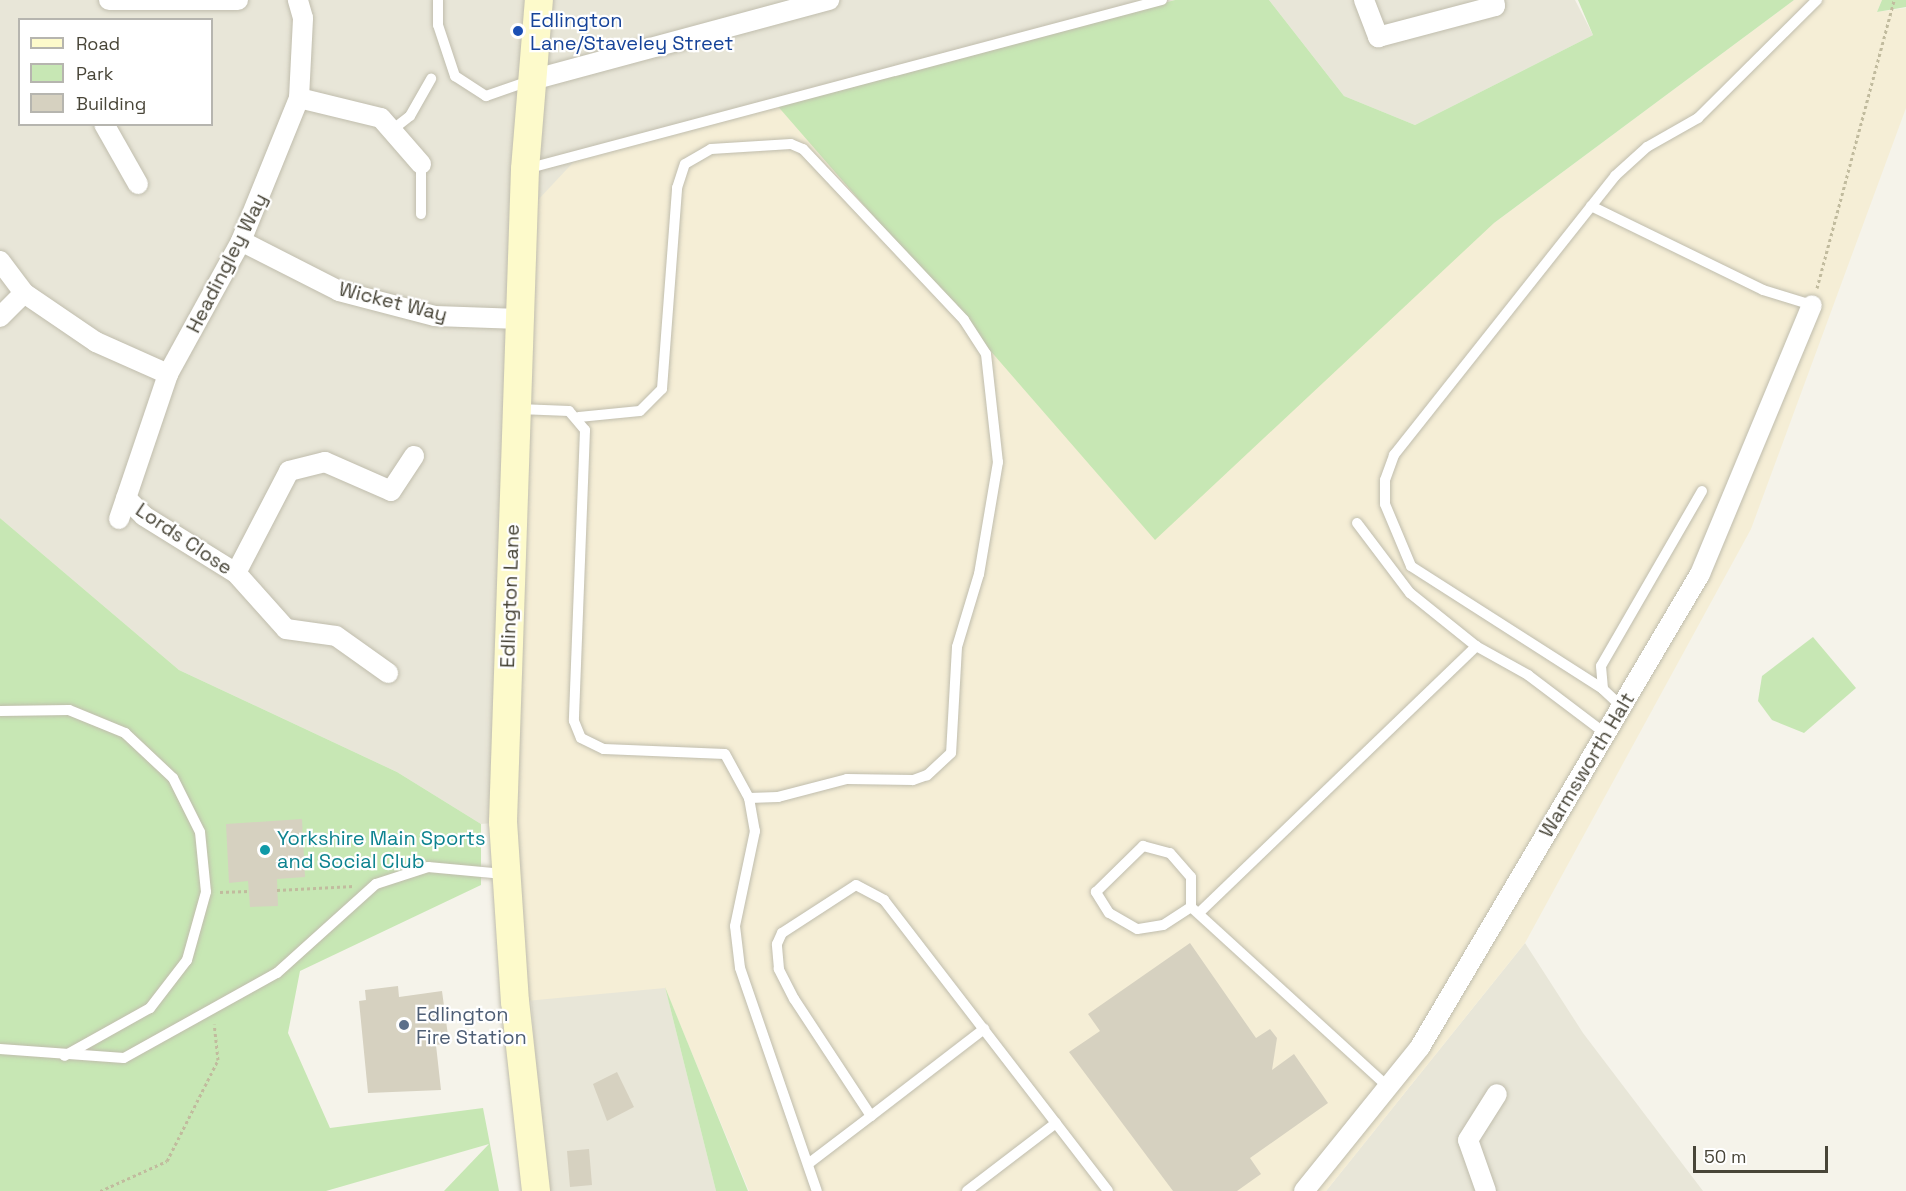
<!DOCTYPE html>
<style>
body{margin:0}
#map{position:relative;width:1906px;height:1191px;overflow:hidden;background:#f5f3ea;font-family:"Space Grotesk",sans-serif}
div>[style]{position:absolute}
.residential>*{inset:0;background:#e8e6d8}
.commercial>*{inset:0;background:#f5eed6}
.green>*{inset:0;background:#c7e7b4}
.building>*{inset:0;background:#d6d1c0}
.path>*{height:3px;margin-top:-1.5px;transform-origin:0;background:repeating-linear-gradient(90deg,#c1bb9e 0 3px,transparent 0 6px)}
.roads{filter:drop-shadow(0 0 2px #c0bdad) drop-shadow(0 0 2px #c0bdad)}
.service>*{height:10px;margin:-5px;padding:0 5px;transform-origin:5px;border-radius:5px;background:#fff}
.minor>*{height:20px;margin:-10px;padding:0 10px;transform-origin:10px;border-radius:10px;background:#fff}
.secondary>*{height:28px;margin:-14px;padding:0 14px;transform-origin:14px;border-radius:14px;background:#fdfacb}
.dots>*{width:16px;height:16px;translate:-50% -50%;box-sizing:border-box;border:3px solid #fff;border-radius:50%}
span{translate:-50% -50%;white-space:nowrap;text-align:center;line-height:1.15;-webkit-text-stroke:4.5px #fff;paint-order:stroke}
.transit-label{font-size:20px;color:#164399}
.left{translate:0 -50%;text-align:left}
.street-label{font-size:20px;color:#484538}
.culture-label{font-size:20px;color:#0d838f}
.service-label{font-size:20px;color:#4e5e75}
.legend{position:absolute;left:18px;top:18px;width:195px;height:108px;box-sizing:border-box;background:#fff;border:2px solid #b6b5af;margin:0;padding:8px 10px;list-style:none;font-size:18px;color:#484538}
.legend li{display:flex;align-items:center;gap:12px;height:30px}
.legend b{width:30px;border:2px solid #b6b5af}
.scale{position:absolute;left:1693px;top:1146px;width:135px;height:27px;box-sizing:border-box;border:3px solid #484538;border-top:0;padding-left:8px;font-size:18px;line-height:21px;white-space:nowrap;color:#484538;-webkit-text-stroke:4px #fff;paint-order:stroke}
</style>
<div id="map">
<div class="residential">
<i style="clip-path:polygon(evenodd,0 0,1175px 0,582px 153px,503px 822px,481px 824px,397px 772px,179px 670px,0 518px,0 0,20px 20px,212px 20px,212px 124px,20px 124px,20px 20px)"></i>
<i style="clip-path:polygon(1269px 0,1575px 0,1593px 35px,1415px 125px,1344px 96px)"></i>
<i style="clip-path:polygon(1525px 943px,1583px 1033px,1703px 1191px,1326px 1191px)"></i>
<i style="clip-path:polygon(665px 987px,716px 1191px,545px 1191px,531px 998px)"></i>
</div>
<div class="commercial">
<i style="clip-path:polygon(1794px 0,1882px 0,1877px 12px,1906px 8px,1906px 108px,1751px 529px,1525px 943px,1326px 1191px,749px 1191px,665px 988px,515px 1002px,523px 216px,582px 153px,775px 103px,1494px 223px)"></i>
</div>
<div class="green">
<i style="clip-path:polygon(1175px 0,1269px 0,1344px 96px,1415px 125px,1593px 35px,1578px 0,1794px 0,1494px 223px,1155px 540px,775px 103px)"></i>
<i style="clip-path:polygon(1882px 0,1906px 0,1906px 7px,1877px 12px)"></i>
<i style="clip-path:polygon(0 518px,179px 670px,397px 772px,481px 824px,481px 885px,300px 971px,288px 1033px,330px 1128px,483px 1108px,499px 1191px,444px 1191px,489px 1144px,326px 1191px,0 1191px)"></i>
<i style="clip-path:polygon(1813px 637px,1856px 688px,1804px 733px,1772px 720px,1758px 701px,1762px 676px)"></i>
<i style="clip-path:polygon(665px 987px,748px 1191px,716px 1191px)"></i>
</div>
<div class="building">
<i style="clip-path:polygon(302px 819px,305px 877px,277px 879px,278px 906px,250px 907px,248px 881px,229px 883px,226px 824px)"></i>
<i style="clip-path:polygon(1190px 943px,1256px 1038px,1270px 1029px,1277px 1038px,1272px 1070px,1294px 1054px,1328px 1103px,1250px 1158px,1261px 1174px,1237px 1191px,1173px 1191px,1069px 1052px,1100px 1031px,1088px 1014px)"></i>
<i style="clip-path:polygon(398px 986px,399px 997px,442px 991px,449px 1043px,436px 1045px,441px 1090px,368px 1093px,359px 1001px,366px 1000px,365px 990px)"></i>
<i style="clip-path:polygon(617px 1072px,634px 1107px,607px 1121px,593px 1084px)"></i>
<i style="clip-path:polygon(589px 1149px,592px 1185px,570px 1187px,567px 1151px)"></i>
</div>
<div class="path">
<i style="left:1817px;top:288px;width:298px;rotate:-75deg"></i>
<i style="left:277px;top:890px;width:77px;rotate:-3deg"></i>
<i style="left:220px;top:892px;width:29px;rotate:-2deg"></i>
<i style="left:100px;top:1191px;width:73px;rotate:-24.1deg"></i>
<i style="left:167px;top:1161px;width:113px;rotate:-63.2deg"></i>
<i style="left:218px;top:1060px;width:36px;rotate:-96deg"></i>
</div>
<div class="roads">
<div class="service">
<i style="left:438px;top:0;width:25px;rotate:90deg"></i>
<i style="left:438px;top:25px;width:54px;rotate:71.6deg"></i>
<i style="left:455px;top:76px;width:37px;rotate:33deg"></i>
<i style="left:486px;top:96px;width:46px;rotate:-19.2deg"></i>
<i style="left:392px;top:130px;width:23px;rotate:-38deg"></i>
<i style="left:410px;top:116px;width:43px;rotate:-60.4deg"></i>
<i style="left:526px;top:169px;width:658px;rotate:-14.88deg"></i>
<i style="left:1591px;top:206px;width:191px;rotate:26deg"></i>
<i style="left:1763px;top:290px;width:51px;rotate:17deg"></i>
<i style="left:421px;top:214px;width:50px;rotate:-90deg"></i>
<i style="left:519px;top:409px;width:50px;rotate:2.3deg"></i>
<i style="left:569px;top:411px;width:25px;rotate:50deg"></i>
<i style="left:585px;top:430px;width:291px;rotate:92.2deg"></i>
<i style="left:574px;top:721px;width:18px;rotate:68deg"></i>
<i style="left:581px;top:738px;width:25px;rotate:26deg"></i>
<i style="left:604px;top:749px;width:121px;rotate:2.4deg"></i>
<i style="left:725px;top:754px;width:50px;rotate:61.4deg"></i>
<i style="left:749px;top:798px;width:34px;rotate:80deg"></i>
<i style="left:755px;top:831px;width:97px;rotate:101.9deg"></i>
<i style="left:735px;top:926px;width:42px;rotate:83.2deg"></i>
<i style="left:740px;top:968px;width:236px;rotate:71deg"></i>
<i style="left:579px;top:417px;width:61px;rotate:-5.6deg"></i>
<i style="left:640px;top:411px;width:31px;rotate:-45deg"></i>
<i style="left:662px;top:389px;width:202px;rotate:-85.7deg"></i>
<i style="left:677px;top:188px;width:25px;rotate:-72deg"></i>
<i style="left:685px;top:164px;width:30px;rotate:-30deg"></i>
<i style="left:711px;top:149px;width:80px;rotate:-3.6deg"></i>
<i style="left:791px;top:144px;width:13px;rotate:23deg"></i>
<i style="left:803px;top:149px;width:235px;rotate:46.7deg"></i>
<i style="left:964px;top:320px;width:40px;rotate:57.1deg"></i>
<i style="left:986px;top:354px;width:109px;rotate:83.7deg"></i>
<i style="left:998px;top:462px;width:114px;rotate:99.6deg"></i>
<i style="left:979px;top:574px;width:76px;rotate:106.8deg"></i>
<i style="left:957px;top:647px;width:106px;rotate:93.2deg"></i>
<i style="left:951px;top:753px;width:33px;rotate:137deg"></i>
<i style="left:927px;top:775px;width:15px;rotate:160deg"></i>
<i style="left:913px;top:780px;width:66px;rotate:-179.1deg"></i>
<i style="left:847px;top:779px;width:71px;rotate:165.4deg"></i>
<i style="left:778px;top:797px;width:29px;rotate:178deg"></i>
<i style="left:1357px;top:523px;width:88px;rotate:52.9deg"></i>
<i style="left:1410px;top:593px;width:85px;rotate:38.8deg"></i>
<i style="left:1603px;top:689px;width:228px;rotate:-147.4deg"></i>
<i style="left:1411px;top:566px;width:67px;rotate:-112.8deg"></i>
<i style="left:1385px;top:504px;width:24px;rotate:-90deg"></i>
<i style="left:1385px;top:480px;width:27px;rotate:-70deg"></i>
<i style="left:1394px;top:455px;width:356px;rotate:-51.6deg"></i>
<i style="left:1615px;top:176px;width:43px;rotate:-42.2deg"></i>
<i style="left:1647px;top:147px;width:59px;rotate:-29.6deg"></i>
<i style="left:1698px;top:118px;width:168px;rotate:-44.8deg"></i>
<i style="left:1622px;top:707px;width:26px;rotate:-137deg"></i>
<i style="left:1603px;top:689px;width:23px;rotate:-95deg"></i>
<i style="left:1601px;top:666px;width:202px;rotate:-60deg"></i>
<i style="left:0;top:711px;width:69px;rotate:-0.8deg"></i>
<i style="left:69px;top:710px;width:61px;rotate:22.3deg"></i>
<i style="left:125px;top:733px;width:66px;rotate:43.2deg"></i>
<i style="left:173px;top:778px;width:60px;rotate:63.4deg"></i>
<i style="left:200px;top:832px;width:60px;rotate:84.3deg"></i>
<i style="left:206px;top:892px;width:71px;rotate:105.6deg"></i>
<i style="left:187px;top:960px;width:61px;rotate:127.6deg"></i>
<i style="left:150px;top:1008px;width:98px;rotate:150.8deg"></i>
<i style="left:1191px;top:907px;width:33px;rotate:147deg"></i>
<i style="left:1163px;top:925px;width:26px;rotate:171deg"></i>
<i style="left:1137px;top:929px;width:32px;rotate:-150deg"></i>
<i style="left:1109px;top:913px;width:25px;rotate:-122deg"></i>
<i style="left:1096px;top:892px;width:66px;rotate:-44.4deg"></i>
<i style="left:1143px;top:846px;width:28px;rotate:15deg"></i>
<i style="left:1170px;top:853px;width:32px;rotate:49deg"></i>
<i style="left:1191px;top:877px;width:30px;rotate:90deg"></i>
<i style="left:1191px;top:907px;width:267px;rotate:42.4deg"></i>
<i style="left:1199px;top:913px;width:385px;rotate:-43.9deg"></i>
<i style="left:1476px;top:646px;width:60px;rotate:29.1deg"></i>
<i style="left:1528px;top:675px;width:98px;rotate:37.1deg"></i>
<i style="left:0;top:1049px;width:124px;rotate:4.2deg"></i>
<i style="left:124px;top:1058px;width:175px;rotate:-29.1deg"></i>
<i style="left:277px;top:973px;width:133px;rotate:-42deg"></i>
<i style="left:376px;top:884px;width:55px;rotate:-18.1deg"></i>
<i style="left:428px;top:867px;width:76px;rotate:5.3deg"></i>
<i style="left:871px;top:1116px;width:143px;rotate:-37.6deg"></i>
<i style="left:808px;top:1164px;width:79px;rotate:-37.3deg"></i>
<i style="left:871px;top:1116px;width:140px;rotate:-123.3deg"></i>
<i style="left:794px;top:999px;width:34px;rotate:-117deg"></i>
<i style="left:779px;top:969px;width:25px;rotate:-95deg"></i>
<i style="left:777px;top:944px;width:12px;rotate:-66deg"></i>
<i style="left:782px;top:933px;width:88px;rotate:-33deg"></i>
<i style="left:856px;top:885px;width:32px;rotate:28deg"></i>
<i style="left:884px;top:900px;width:367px;rotate:52.4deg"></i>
<i style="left:967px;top:1191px;width:112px;rotate:-37.4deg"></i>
</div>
<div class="minor">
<i style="left:109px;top:0;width:129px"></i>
<i style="left:1364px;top:0;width:40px;rotate:69deg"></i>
<i style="left:1378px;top:37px;width:121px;rotate:-14.8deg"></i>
<i style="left:1495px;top:6px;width:6px;rotate:-99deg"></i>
<i style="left:532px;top:80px;width:308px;rotate:-15.1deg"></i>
<i style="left:299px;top:98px;width:84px;rotate:13.7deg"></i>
<i style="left:381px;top:118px;width:61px;rotate:49deg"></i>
<i style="left:104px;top:124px;width:69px;rotate:60.5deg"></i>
<i style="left:241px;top:241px;width:110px;rotate:27deg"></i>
<i style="left:339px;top:291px;width:99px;rotate:14.6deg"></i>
<i style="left:435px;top:316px;width:85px;rotate:2deg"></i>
<i style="left:0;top:261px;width:40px;rotate:53deg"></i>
<i style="left:24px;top:293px;width:87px;rotate:34.2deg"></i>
<i style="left:96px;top:342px;width:79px;rotate:24deg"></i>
<i style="left:0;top:317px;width:34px;rotate:-45deg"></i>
<i style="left:126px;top:498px;width:25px;rotate:45deg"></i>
<i style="left:144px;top:516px;width:108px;rotate:31.8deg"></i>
<i style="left:236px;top:573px;width:75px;rotate:48.2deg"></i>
<i style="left:286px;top:629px;width:50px;rotate:8deg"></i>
<i style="left:336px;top:636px;width:64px;rotate:35.4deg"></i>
<i style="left:119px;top:519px;width:153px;rotate:-71.3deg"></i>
<i style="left:168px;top:374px;width:152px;rotate:-61.2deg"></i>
<i style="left:241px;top:241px;width:154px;rotate:-67.9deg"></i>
<i style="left:299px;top:98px;width:80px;rotate:-87.1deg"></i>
<i style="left:303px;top:18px;width:19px;rotate:-106deg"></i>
<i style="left:236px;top:573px;width:115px;rotate:-62.5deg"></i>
<i style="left:289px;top:471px;width:37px;rotate:-14deg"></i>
<i style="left:325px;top:462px;width:72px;rotate:23.7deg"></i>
<i style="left:391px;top:491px;width:42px;rotate:-56.7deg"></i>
<i style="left:1304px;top:1191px;width:185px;rotate:-51.1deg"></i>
<i style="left:1420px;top:1047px;width:550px;rotate:-59.38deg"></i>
<i style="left:1700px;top:574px;width:291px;rotate:-67.4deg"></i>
<i style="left:1486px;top:1191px;width:54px;rotate:-109.4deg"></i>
<i style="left:1468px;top:1140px;width:54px;rotate:-57.8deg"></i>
</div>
<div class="secondary">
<i style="left:536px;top:1191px;width:190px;rotate:-96.3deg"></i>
<i style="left:515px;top:1002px;width:180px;rotate:-93.8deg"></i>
<i style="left:503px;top:822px;width:653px;rotate:-88.07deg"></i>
<i style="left:525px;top:169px;width:170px;rotate:-85.3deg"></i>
</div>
</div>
<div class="dots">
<i style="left:518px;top:31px;background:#1a4fb4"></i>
<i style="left:265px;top:850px;background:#0f9aa8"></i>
<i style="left:404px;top:1025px;background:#5c6f8a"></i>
</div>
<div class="transit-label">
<span class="left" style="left:530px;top:32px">Edlington<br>Lane/Staveley Street</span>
</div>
<div class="street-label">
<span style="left:227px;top:263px;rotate:-63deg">Headingley Way</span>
<span style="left:393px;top:302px;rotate:14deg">Wicket Way</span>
<span style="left:184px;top:539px;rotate:34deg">Lords Close</span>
<span style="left:510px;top:596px;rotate:-88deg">Edlington Lane</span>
<span style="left:1587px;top:765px;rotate:-59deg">Warmsworth Halt</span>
</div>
<div class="culture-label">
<span class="left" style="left:277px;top:850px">Yorkshire Main Sports<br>and Social Club</span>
</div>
<div class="service-label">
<span class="left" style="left:416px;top:1026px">Edlington<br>Fire Station</span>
</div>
<ul class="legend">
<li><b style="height:8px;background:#fdfacb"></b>Road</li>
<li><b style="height:16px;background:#c7e7b4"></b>Park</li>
<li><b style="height:16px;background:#d6d1c0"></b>Building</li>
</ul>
<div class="scale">50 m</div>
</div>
